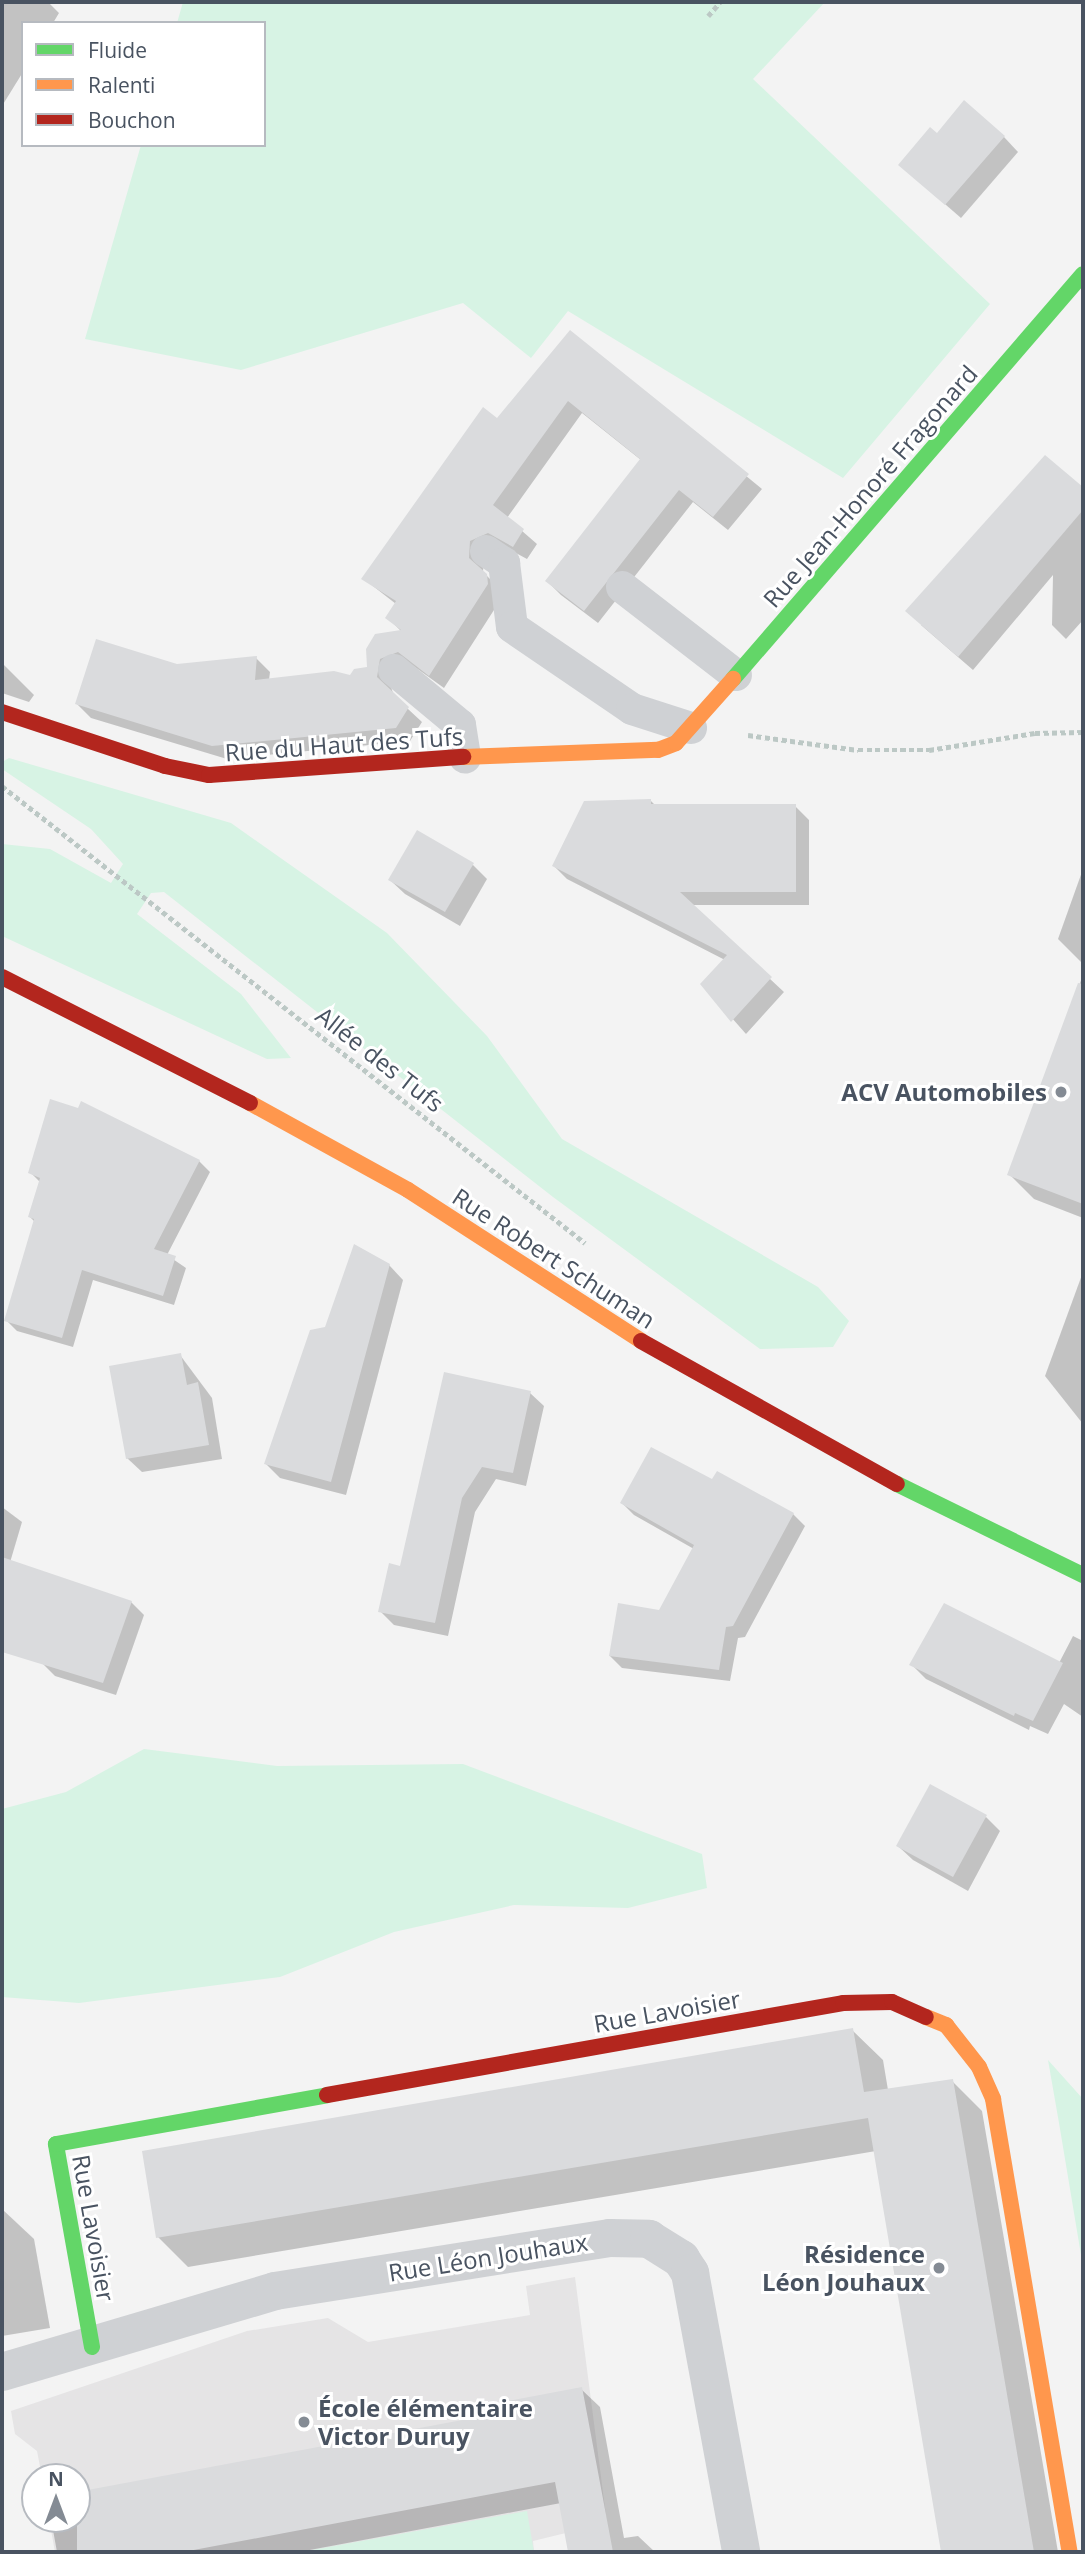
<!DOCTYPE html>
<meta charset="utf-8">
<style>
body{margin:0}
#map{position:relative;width:1085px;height:2554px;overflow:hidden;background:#f3f3f3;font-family:"Open Sans",sans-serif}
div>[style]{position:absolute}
.education>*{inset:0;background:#e5e4e5}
.green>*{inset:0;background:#d7f3e4}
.shadow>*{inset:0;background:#0003}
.building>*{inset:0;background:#dadbdd}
.path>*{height:4.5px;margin-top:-2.25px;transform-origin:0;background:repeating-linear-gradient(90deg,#bcc8c5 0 5px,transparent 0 8.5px)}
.lane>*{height:32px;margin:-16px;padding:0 16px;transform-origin:16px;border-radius:16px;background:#cfd1d4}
.street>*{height:38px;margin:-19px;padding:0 19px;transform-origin:19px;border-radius:19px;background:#cfd1d4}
.fast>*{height:16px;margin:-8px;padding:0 8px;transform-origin:8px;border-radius:8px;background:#63d668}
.slow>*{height:16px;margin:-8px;padding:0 8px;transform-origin:8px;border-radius:8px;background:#ff974d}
.jam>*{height:16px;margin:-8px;padding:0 8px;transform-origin:8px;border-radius:8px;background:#b3261e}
.dots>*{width:19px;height:19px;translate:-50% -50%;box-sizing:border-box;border:4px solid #fff;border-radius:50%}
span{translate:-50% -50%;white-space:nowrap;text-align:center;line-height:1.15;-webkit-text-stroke:6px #fff;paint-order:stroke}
.street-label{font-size:24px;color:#495361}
.poi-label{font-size:24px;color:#495361;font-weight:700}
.right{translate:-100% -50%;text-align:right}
.left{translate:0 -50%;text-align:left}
.frame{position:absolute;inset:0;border:4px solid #495361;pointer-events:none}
.legend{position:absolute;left:21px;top:21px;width:245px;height:126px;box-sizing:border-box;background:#fff;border:2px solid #b6bac0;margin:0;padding:9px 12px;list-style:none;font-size:21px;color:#495361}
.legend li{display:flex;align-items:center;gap:14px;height:35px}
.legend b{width:35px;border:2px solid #b6bac0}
.north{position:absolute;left:21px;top:2463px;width:70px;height:70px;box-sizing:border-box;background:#fff;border:2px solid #b6bac0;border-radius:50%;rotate:0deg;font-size:19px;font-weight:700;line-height:28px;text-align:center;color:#495361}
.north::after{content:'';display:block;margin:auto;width:24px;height:32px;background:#848b94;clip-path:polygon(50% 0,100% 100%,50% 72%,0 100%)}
</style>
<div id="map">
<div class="education">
<i style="clip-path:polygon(575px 2277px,607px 2523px,533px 2541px,534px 2552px,55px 2552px,49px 2519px,77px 2519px,77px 2477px,42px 2477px,37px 2451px,15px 2434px,11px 2411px,247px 2331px,328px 2318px,368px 2342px,530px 2315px,526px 2286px)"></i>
</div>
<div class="green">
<i style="clip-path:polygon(183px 2px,825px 2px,753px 79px,990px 304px,843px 478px,568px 311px,531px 358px,463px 303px,241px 370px,85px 339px,141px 145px,264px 145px,264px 23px,177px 23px)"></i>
<i style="clip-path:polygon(9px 758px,231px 823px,387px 933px,487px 1036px,562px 1139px,818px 1287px,849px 1321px,833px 1347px,760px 1349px,553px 1197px,164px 892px,151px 893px,137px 914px,241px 994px,291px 1058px,267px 1059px,2px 936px,2px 844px,50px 849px,111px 883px,123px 864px,91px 829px,2px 769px,2px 762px)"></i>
<i style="clip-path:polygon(144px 1749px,277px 1766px,463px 1764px,702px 1854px,707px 1888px,628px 1908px,514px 1905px,394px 1932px,280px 1977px,79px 2003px,2px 1997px,2px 1809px,66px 1792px)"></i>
<i style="clip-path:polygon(1048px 2060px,1083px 2099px,1083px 2267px,1059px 2123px)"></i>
<i style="clip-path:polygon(527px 2511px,534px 2552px,301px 2552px)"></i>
</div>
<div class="shadow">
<i style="clip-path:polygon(2px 2px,48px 2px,59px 13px,53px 23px,23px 23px,23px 72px,2px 106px)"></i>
<i style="clip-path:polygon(937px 135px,1004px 137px,1018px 152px,961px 218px,900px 165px)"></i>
<i style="clip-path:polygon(571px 332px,762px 489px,728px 530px,693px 502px,598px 623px,561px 595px,547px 581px,641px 460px,582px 413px,507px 518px,537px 544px,527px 559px,503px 546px,484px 555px,483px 572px,500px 589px,501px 599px,444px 688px,412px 665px,389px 681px,394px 696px,422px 722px,410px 741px,227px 759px,91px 718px,77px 704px,176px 666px,256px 658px,270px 672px,269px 680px,351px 676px,369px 669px,401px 631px,388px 618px,396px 604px,364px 579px)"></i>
<i style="clip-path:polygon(1046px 457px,1083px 489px,1083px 620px,1066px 639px,1052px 625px,1053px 575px,973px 670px,921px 625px)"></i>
<i style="clip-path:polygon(2px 663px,34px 695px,29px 702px,2px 693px)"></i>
<i style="clip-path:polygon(650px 800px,656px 806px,795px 806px,809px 820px,809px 905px,691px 905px,784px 992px,746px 1034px,702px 984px,725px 960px,567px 879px,554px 866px)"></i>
<i style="clip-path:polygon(473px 865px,487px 879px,460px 926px,405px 894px,390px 880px)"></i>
<i style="clip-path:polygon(1083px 869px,1083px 964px,1058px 939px)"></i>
<i style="clip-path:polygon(1083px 975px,1083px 1218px,1034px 1199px,1009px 1174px)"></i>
<i style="clip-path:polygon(199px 1161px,210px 1172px,167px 1255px,186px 1268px,174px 1305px,93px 1280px,73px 1347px,17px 1331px,6px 1320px,35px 1222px,30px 1217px,41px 1183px,30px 1172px)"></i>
<i style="clip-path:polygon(389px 1265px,403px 1280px,346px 1495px,280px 1478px,266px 1464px,327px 1328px)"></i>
<i style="clip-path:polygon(1083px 1272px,1083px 1424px,1045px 1376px)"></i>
<i style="clip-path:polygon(180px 1355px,212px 1398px,222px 1459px,142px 1472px,127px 1458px)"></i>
<i style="clip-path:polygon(530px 1393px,544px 1406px,526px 1486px,496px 1479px,475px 1512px,448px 1636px,394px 1625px,380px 1611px)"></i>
<i style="clip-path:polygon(713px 1481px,793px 1514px,805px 1526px,745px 1637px,738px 1638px,730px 1681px,622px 1668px,610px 1656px,660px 1612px,694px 1549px,634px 1515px,622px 1503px)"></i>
<i style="clip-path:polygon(2px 1507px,22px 1522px,3px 1586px,2px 1586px)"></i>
<i style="clip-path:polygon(131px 1602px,144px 1615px,116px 1695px,55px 1676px,42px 1663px)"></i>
<i style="clip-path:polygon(1073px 1636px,1083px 1641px,1083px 1717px,1064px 1704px,1048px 1734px,1030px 1726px,1029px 1730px,926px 1679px,911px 1664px,1059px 1663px)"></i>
<i style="clip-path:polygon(986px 1817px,1000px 1831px,968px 1891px,913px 1860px,898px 1846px)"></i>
<i style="clip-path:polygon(852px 2030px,883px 2060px,888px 2090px,952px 2081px,982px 2111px,1058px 2552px,943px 2552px,876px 2151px,188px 2267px,158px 2237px)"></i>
<i style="clip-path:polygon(2px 2209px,34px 2239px,50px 2328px,2px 2336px)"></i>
<i style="clip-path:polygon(581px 2389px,600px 2407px,624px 2538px,638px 2536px,655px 2552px,570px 2552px,561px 2503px,299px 2552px,57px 2552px,51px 2519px,77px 2519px,77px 2493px,475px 2419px)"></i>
</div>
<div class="building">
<i style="clip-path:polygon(964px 100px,1005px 136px,945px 205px,898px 165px,930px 127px,937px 133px)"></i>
<i style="clip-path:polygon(570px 330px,749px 474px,713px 517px,679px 490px,584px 611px,545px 581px,640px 459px,568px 401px,493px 505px,524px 529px,513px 547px,488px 533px,470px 541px,469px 558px,487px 574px,488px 584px,429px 676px,398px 652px,380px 659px,377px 677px,409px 707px,396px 728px,212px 746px,75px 704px,96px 639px,177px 664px,257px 656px,255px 680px,334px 671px,350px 675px,354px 669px,367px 667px,366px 649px,375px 634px,401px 630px,385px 618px,396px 601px,361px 579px,483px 407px,497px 418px)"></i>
<i style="clip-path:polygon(1045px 455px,1083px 487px,1083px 510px,958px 657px,905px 611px)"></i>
<i style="clip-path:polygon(651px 799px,651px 804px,796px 804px,796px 892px,680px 892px,772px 977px,731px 1022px,700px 984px,727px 955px,552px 866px,584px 801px)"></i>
<i style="clip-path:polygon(417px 830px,474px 863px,445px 912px,388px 880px)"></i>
<i style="clip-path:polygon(1078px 983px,1083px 984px,1083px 1204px,1007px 1175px)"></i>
<i style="clip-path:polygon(50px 1099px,78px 1108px,81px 1101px,200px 1160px,154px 1249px,176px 1256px,163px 1296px,82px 1270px,62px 1338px,4px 1321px,34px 1219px,28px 1217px,40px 1178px,28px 1173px)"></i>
<i style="clip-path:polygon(354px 1244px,390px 1264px,331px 1482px,264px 1464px,310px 1330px,325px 1327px)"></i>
<i style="clip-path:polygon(181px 1353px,187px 1385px,198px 1382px,209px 1445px,126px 1459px,109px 1366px)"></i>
<i style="clip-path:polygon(444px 1372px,531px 1391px,513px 1473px,482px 1467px,462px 1498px,435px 1623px,378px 1612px,389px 1563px,400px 1566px)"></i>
<i style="clip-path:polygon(651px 1447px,712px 1479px,717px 1471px,794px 1513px,733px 1626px,726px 1627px,719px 1670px,609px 1656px,618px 1603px,659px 1610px,694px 1545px,620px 1503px)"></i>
<i style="clip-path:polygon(2px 1557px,132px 1601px,103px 1683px,2px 1652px)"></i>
<i style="clip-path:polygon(944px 1603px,1063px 1663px,1033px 1721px,1015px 1713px,1014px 1716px,909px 1665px)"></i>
<i style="clip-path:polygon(930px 1784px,987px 1815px,953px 1877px,896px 1846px)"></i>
<i style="clip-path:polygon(853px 2028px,864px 2092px,953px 2079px,1034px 2552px,941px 2552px,868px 2118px,156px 2238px,142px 2151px)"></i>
<i style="clip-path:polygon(582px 2387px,613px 2552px,568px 2552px,555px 2482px,183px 2552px,77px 2552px,77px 2492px,473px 2418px,471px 2408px)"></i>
</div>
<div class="path">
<i style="left:708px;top:16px;width:18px;rotate:-49deg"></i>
<i style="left:748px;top:735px;width:111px;rotate:7.8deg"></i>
<i style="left:858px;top:750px;width:71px"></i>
<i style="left:929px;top:750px;width:107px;rotate:-9.1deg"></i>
<i style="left:1035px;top:733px;width:48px;rotate:-1.2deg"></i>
<i style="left:2px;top:786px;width:741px;rotate:38.09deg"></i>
</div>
<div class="lane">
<i style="left:486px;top:551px;width:22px;rotate:34deg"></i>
<i style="left:504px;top:563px;width:64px;rotate:82.9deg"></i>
<i style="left:512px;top:627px;width:145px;rotate:34.3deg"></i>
<i style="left:632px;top:709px;width:62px;rotate:17.9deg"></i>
<i style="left:622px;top:587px;width:144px;rotate:37.7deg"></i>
<i style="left:394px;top:670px;width:86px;rotate:39.8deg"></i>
<i style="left:460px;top:725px;width:33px;rotate:81deg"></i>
</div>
<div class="street">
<i style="left:2px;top:2372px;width:285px;rotate:-16.5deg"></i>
<i style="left:275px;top:2291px;width:339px;rotate:-9deg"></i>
<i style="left:610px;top:2238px;width:39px;rotate:1deg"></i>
<i style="left:649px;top:2239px;width:38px;rotate:32deg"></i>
<i style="left:681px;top:2259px;width:17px;rotate:57deg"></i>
<i style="left:690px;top:2273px;width:284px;rotate:79.6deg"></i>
</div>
<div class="fast">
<i style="left:733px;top:679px;width:535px;rotate:-49.17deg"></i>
<i style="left:897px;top:1484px;width:207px;rotate:26.1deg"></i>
<i style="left:92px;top:2347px;width:206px;rotate:-100.1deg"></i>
<i style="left:56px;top:2144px;width:275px;rotate:-10.2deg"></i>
</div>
<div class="slow">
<i style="left:463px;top:757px;width:195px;rotate:-2.1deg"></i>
<i style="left:658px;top:750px;width:19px;rotate:-21deg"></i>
<i style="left:676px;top:743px;width:86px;rotate:-48.3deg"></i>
<i style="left:250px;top:1103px;width:180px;rotate:28.8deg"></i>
<i style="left:408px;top:1190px;width:278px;rotate:32.9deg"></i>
<i style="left:926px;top:2017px;width:22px;rotate:22deg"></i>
<i style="left:946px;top:2025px;width:53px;rotate:51.8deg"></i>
<i style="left:979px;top:2067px;width:35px;rotate:66deg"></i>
<i style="left:993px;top:2099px;width:459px;rotate:80.4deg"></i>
</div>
<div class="jam">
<i style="left:2px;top:712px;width:172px;rotate:18.3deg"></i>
<i style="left:165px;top:766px;width:45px;rotate:11.6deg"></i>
<i style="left:209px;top:775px;width:255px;rotate:-4.1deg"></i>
<i style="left:2px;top:977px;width:278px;rotate:26.9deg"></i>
<i style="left:641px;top:1341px;width:293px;rotate:29.2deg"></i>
<i style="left:327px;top:2095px;width:524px;rotate:-10.11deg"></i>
<i style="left:843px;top:2003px;width:49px;rotate:-1.2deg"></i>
<i style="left:892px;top:2002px;width:37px;rotate:24deg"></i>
</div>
<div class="dots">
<i style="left:1061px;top:1092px;background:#848b94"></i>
<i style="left:939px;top:2268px;background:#848b94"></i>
<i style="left:304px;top:2422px;background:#848b94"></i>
</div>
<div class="street-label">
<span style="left:870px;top:486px;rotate:-49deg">Rue Jean-Honoré Fragonard</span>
<span style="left:344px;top:744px;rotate:-4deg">Rue du Haut des Tufs</span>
<span style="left:380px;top:1059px;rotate:38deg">Allée des Tufs</span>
<span style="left:554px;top:1258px;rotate:33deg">Rue Robert Schuman</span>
<span style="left:667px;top:2011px;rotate:-10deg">Rue Lavoisier</span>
<span style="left:94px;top:2228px;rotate:80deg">Rue Lavoisier</span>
<span style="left:488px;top:2257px;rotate:-9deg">Rue Léon Jouhaux</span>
</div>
<div class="poi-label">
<span class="right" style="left:1047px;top:1092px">ACV Automobiles</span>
<span class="right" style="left:925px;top:2268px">Résidence<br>Léon Jouhaux</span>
<span class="left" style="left:318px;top:2422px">École élémentaire<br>Victor Duruy</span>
</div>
<div class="frame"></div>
<ul class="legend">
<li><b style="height:9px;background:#63d668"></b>Fluide</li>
<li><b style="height:9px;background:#ff974d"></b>Ralenti</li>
<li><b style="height:9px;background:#b3261e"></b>Bouchon</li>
</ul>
<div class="north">N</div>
</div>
